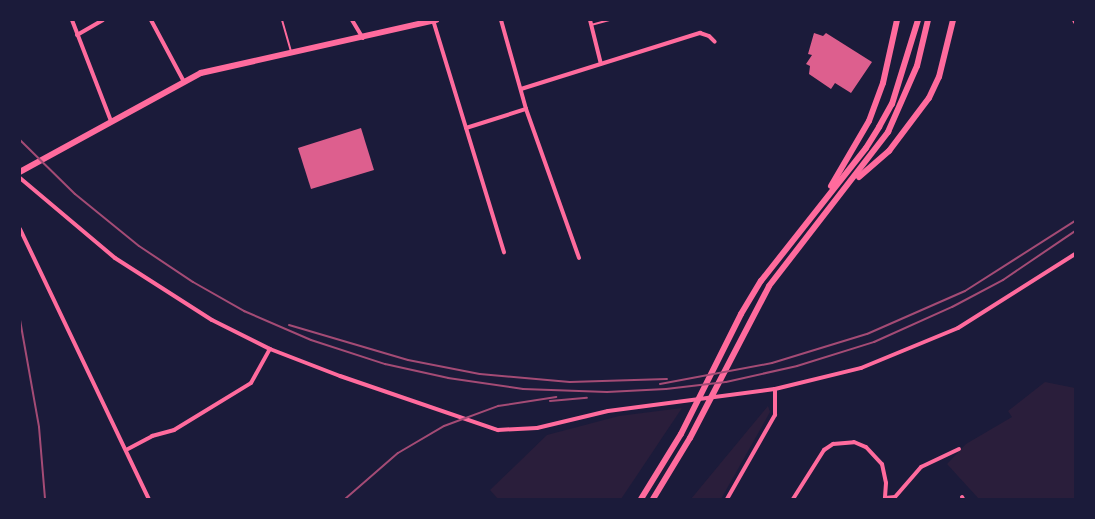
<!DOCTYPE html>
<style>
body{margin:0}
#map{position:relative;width:1095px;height:519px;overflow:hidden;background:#1b1b3a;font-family:Karla,sans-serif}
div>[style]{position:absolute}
.green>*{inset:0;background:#2a1e3b}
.building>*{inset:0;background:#dd5f8e}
.service>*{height:2px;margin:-1px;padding:0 1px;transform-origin:1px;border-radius:1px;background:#ff6b9d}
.minor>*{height:4px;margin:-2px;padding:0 2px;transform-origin:2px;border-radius:2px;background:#ff6b9d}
.secondary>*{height:5.5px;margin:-2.75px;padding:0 2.75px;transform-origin:2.75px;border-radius:2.75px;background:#ff6b9d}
.trunk>*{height:6px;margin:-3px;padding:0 3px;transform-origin:3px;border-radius:3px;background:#ff6b9d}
.rail>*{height:2px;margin:-1px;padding:0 1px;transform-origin:1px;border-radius:1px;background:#a44b75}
span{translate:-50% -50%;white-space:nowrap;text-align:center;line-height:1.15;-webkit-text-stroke:4px #1b1b3a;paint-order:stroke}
.frame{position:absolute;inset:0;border:21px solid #1b1b3a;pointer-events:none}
</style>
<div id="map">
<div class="green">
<i style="clip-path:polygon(1045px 382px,1075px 388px,1075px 499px,979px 499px,947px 464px,966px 444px,1012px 417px,1008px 411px)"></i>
<i style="clip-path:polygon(768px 406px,770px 412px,721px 499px,691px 499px)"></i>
<i style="clip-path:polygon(682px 408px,621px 499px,498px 499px,490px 490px,547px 435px,619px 416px)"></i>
</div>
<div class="building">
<i style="clip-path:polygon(814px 33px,823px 36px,826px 33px,872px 62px,851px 93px,835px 83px,831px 89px,809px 74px,810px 66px,806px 64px,812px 55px,808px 54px)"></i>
<i style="clip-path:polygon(361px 128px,374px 170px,311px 189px,298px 148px)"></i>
</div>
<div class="service">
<i style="left:282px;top:20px;width:33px;rotate:74deg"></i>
<i style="left:591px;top:25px;width:20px;rotate:-15deg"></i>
</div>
<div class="minor">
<i style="left:72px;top:20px;width:108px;rotate:68.9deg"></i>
<i style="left:151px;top:20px;width:68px;rotate:61.9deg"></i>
<i style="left:352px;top:20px;width:21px;rotate:59deg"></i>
<i style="left:433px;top:20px;width:243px;rotate:73deg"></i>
<i style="left:501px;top:20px;width:92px;rotate:74.3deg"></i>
<i style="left:526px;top:109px;width:158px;rotate:70.4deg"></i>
<i style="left:590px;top:20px;width:45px;rotate:76deg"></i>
<i style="left:1074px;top:20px;width:2px;rotate:63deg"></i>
<i style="left:77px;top:35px;width:30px;rotate:-30deg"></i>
<i style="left:521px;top:89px;width:188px;rotate:-17.4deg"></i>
<i style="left:700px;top:33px;width:9px;rotate:18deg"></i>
<i style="left:709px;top:36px;width:8px;rotate:45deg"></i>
<i style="left:466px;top:128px;width:63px;rotate:-17.6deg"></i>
<i style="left:20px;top:178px;width:124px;rotate:40.1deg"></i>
<i style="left:115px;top:258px;width:115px;rotate:32.6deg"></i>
<i style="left:212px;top:320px;width:65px;rotate:26.6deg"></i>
<i style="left:270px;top:349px;width:75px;rotate:21.1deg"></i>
<i style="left:340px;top:376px;width:167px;rotate:18.9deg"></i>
<i style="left:498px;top:430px;width:39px;rotate:-3deg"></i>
<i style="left:537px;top:428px;width:73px;rotate:-13.5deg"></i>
<i style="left:608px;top:411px;width:168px;rotate:-7.5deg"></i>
<i style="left:775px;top:389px;width:89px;rotate:-13.7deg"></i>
<i style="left:861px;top:368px;width:105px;rotate:-22.4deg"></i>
<i style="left:958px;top:328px;width:138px;rotate:-32.3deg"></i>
<i style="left:20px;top:229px;width:299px;rotate:64.5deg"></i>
<i style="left:126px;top:450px;width:30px;rotate:-28deg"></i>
<i style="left:152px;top:436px;width:23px;rotate:-15deg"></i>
<i style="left:174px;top:430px;width:90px;rotate:-31.4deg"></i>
<i style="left:251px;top:383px;width:39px;rotate:-61deg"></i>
<i style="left:962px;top:497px;width:2px;rotate:63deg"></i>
<i style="left:885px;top:498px;width:10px;rotate:-6deg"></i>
<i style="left:895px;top:497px;width:40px;rotate:-49deg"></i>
<i style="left:921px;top:467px;width:42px;rotate:-25.3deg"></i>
<i style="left:727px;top:499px;width:97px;rotate:-60.3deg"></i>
<i style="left:775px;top:415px;width:26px;rotate:-90deg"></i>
<i style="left:793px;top:499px;width:58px;rotate:-57.7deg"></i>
<i style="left:824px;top:450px;width:11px;rotate:-34deg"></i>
<i style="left:833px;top:444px;width:21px;rotate:-5deg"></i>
<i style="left:854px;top:442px;width:13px;rotate:23deg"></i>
<i style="left:866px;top:447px;width:23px;rotate:47deg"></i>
<i style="left:882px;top:464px;width:19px;rotate:78deg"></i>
<i style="left:886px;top:483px;width:16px;rotate:94deg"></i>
</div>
<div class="secondary">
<i style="left:20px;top:172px;width:206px;rotate:-28.7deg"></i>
<i style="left:201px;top:73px;width:241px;rotate:-12.7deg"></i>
</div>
<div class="trunk">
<i style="left:859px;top:177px;width:40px;rotate:-41deg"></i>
<i style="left:889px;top:151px;width:66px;rotate:-53deg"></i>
<i style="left:929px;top:98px;width:23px;rotate:-65deg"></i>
<i style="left:939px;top:77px;width:59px;rotate:-76.2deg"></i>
<i style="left:831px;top:186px;width:75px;rotate:-59.7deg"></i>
<i style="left:869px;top:121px;width:40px;rotate:-69.8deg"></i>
<i style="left:883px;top:83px;width:65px;rotate:-77.5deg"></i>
<i style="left:641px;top:499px;width:76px;rotate:-58.4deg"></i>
<i style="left:681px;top:434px;width:134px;rotate:-63.4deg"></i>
<i style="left:741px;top:314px;width:39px;rotate:-59deg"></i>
<i style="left:761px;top:281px;width:169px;rotate:-51.7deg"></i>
<i style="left:866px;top:148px;width:25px;rotate:-58deg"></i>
<i style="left:879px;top:127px;width:26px;rotate:-61deg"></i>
<i style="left:892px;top:104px;width:88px;rotate:-72.8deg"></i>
<i style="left:653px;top:499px;width:71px;rotate:-58.8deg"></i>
<i style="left:690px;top:438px;width:171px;rotate:-62.5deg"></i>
<i style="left:769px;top:286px;width:195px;rotate:-52.3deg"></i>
<i style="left:888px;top:132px;width:72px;rotate:-66.3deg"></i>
<i style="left:917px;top:66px;width:47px;rotate:-76.6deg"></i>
</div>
<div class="rail">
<i style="left:20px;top:140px;width:77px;rotate:44.5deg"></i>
<i style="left:75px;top:194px;width:82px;rotate:39.1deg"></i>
<i style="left:139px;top:246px;width:65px;rotate:33.7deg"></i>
<i style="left:193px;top:282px;width:59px;rotate:29.6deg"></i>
<i style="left:244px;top:311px;width:73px;rotate:23.4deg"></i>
<i style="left:311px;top:340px;width:78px;rotate:18deg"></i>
<i style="left:385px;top:364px;width:65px;rotate:12.5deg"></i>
<i style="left:448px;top:378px;width:76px;rotate:8.3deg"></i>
<i style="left:523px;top:389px;width:84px;rotate:2deg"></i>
<i style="left:607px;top:392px;width:59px;rotate:-2.9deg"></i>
<i style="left:666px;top:389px;width:60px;rotate:-6.7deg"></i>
<i style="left:726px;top:382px;width:73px;rotate:-12.7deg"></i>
<i style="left:797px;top:366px;width:81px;rotate:-17.3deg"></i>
<i style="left:874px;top:342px;width:85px;rotate:-24.2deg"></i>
<i style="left:952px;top:307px;width:58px;rotate:-27.9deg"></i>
<i style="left:1003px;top:280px;width:87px;rotate:-34.2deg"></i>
<i style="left:20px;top:320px;width:109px;rotate:79.9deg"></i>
<i style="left:39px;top:427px;width:72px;rotate:85.2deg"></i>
<i style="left:289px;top:325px;width:124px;rotate:16.4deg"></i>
<i style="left:408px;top:360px;width:73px;rotate:11deg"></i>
<i style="left:480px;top:374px;width:90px;rotate:5.1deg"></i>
<i style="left:570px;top:382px;width:97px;rotate:-1.8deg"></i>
<i style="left:660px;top:384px;width:114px;rotate:-10.6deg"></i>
<i style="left:772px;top:363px;width:99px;rotate:-17deg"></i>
<i style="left:867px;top:334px;width:107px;rotate:-23.7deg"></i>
<i style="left:965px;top:291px;width:130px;rotate:-32.5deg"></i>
<i style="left:550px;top:401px;width:37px;rotate:-5deg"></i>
<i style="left:345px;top:499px;width:70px;rotate:-41deg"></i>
<i style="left:398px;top:453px;width:53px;rotate:-30.4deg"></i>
<i style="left:444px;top:426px;width:58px;rotate:-20.3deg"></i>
<i style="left:498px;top:406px;width:59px;rotate:-8.8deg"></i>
</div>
<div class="frame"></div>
</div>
